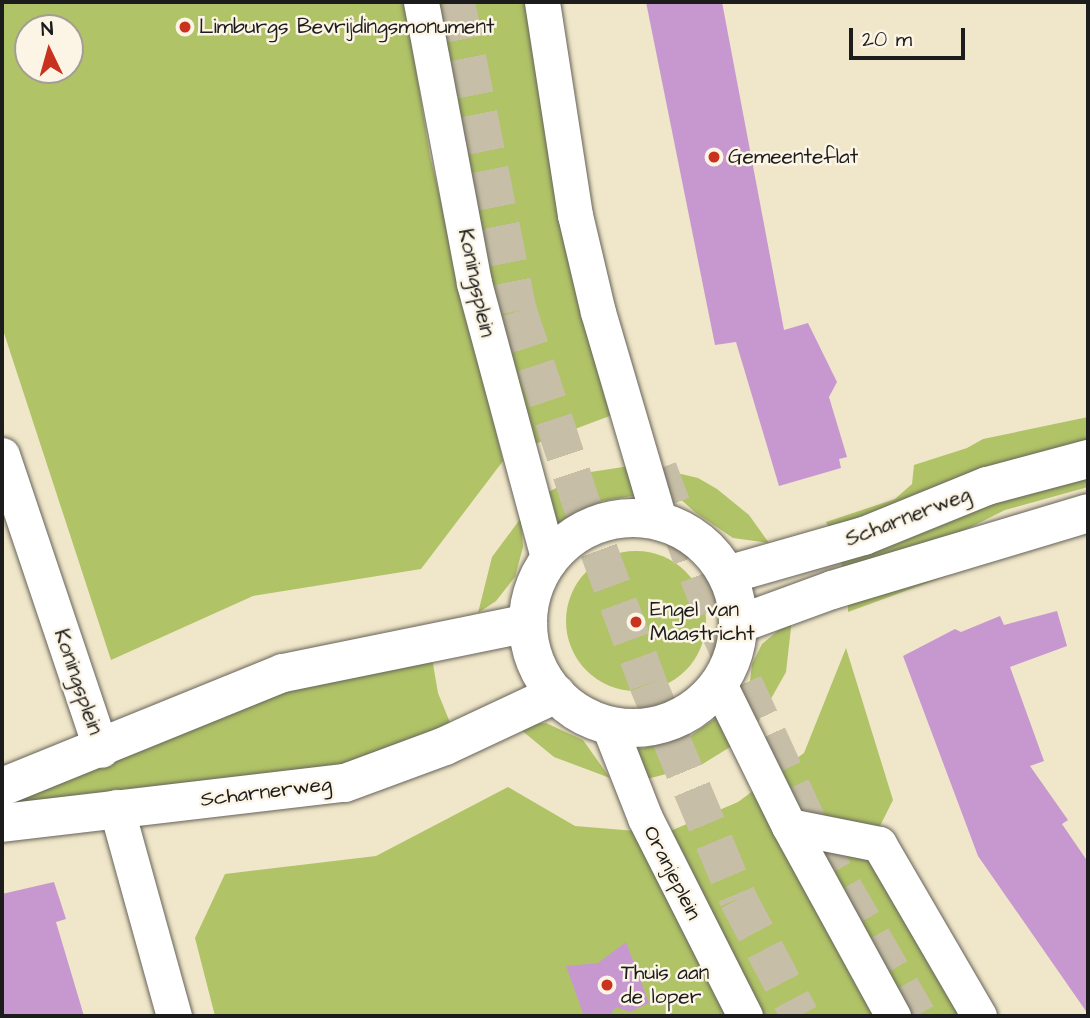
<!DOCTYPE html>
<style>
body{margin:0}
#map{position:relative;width:1090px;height:1018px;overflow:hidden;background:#f0e6c9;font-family:"Architects Daughter",sans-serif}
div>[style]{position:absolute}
.green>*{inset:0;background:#b0c367}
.round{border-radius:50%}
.building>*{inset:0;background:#c798d0}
.highway-tunnel>*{height:38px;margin-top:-19px;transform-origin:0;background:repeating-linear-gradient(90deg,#c6bea6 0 38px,transparent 0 57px)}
.roads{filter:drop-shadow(0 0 2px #666359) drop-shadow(0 0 2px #666359)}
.street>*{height:35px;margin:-17.5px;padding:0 17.5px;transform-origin:17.5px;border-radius:17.5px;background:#fff}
.secondary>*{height:38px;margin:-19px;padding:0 19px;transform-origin:19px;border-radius:19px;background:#fff}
.secondary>.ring{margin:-19px;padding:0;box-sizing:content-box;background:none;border:38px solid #fff;border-radius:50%}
.dots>*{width:19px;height:19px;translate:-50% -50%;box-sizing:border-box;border:4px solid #fcf5e5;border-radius:50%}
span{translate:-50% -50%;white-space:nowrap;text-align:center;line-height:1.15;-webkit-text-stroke:5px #fcf5e5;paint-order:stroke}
.poi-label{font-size:21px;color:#1c1c1c}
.left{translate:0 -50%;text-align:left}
.street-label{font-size:21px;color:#1c1c1c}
.frame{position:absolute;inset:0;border:4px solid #1c1c1c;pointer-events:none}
.north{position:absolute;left:14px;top:14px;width:70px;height:70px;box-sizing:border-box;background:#fcf5e5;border:2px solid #a29e95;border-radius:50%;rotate:355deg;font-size:19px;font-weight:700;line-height:28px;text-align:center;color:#1c1c1c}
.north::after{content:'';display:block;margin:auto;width:24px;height:32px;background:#c8321e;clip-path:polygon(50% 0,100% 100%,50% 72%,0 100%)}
.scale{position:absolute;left:849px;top:28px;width:116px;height:32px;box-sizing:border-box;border:4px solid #1c1c1c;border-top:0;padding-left:9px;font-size:21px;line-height:24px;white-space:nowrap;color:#1c1c1c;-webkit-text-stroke:5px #fcf5e5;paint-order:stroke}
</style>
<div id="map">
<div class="green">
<i style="clip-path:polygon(evenodd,2px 2px,405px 2px,430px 156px,503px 461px,421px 569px,253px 596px,111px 660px,2px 327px,2px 2px,28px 28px,70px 28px,70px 70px,28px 70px,28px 28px)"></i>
<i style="clip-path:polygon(433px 2px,530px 2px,615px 414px,527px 447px,485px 291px)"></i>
<i style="clip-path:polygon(1088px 417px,1088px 443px,831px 533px,826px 522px,895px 499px,912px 484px,914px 465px,967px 448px,983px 439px)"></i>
<i style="clip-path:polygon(630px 466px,638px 495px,592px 503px,552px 527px,543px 495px,584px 473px)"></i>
<i style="clip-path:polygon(664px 470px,698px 478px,717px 489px,749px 515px,769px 543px,733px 538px,696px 513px,677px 496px)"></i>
<i style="clip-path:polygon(1088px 471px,1088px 487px,1005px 510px,947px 539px,844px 573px,839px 555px)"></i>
<i style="clip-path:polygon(521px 518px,523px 547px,515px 577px,496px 601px,478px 613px,492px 557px)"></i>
<i class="round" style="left:566px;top:551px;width:140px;height:140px"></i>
<i style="clip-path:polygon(968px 568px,848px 612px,848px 595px)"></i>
<i style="clip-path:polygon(792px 619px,786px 672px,758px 722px,749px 690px,752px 664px,762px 644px)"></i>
<i style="clip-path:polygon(846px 648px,893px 800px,876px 834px,977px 1016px,762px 1016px,668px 832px,738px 802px,804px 753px)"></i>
<i style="clip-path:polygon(432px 658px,438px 693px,451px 725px,341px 767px,2px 808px,2px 801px,279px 690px)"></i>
<i style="clip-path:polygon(722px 714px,735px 744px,701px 765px,647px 779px,635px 750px,689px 737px)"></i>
<i style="clip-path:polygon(546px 723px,583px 740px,610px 778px,554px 757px,515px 725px)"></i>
<i style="clip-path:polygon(508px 787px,575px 826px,636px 831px,731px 1016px,215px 1016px,195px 938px,225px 874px,376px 856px)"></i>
</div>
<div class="building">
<i style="clip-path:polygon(646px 2px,722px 2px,784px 330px,808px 323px,837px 382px,829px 397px,847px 457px,839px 459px,841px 468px,779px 486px,736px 342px,715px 345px)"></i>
<i style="clip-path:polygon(1057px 611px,1067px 646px,1010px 667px,1044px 761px,1030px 766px,1068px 820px,1062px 824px,1088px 862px,1088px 1014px,978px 856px,903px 656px,955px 629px,961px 632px,1000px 616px,1004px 625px)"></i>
<i style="clip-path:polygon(54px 882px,66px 919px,56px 922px,84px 1016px,2px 1016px,2px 894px)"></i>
<i style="clip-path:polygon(626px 942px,649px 1003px,630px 1012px,616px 1007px,609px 1016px,584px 1016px,566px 966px,598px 963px)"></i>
</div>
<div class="highway-tunnel">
<i style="left:456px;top:2px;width:315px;rotate:78.7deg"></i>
<i style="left:518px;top:311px;width:196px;rotate:71.8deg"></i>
<i style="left:579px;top:497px;width:199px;rotate:69.7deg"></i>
<i style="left:648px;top:684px;width:233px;rotate:67.3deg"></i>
<i style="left:738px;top:899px;width:132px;rotate:62.1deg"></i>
<i style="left:658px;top:469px;width:174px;rotate:69.2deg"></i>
<i style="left:720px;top:632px;width:228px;rotate:65.3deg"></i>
<i style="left:815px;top:839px;width:204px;rotate:60deg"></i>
</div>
<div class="roads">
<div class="street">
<i style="left:421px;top:2px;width:286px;rotate:79.3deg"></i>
<i style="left:474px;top:283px;width:288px;rotate:74.9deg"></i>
<i style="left:542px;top:2px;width:216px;rotate:81.2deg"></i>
<i style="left:575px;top:215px;width:100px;rotate:76.7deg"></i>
<i style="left:598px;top:312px;width:219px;rotate:73.6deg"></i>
<i style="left:2px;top:455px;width:311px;rotate:71.4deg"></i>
<i style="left:719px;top:684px;width:158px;rotate:63.8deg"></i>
<i style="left:789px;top:826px;width:217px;rotate:61.3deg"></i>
<i style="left:609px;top:726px;width:99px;rotate:68.6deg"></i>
<i style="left:645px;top:818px;width:222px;rotate:63.2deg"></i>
<i style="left:116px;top:807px;width:217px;rotate:74.5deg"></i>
<i style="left:789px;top:826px;width:92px;rotate:11.3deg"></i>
<i style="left:879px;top:844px;width:199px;rotate:59.8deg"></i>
</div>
<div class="secondary">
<i class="ring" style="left:528px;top:518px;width:172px;height:172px"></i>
<i style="left:727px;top:575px;width:142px;rotate:-15.9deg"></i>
<i style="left:864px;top:536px;width:133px;rotate:-22.1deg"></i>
<i style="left:987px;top:486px;width:105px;rotate:-15deg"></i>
<i style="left:739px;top:624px;width:99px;rotate:-20.1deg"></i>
<i style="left:832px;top:590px;width:267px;rotate:-16.7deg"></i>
<i style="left:2px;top:787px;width:303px;rotate:-22.1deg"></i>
<i style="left:283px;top:673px;width:250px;rotate:-11.5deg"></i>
<i style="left:2px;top:823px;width:345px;rotate:-6.7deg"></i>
<i style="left:345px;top:783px;width:107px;rotate:-20.3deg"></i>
<i style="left:445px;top:746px;width:123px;rotate:-25.1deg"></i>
</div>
</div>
<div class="dots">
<i style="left:185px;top:27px;background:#c8321e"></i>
<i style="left:714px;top:157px;background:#c8321e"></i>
<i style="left:636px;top:622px;background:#c8321e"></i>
<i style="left:607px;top:985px;background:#c8321e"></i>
</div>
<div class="poi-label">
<span class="left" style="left:199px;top:27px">Limburgs Bevrijdingsmonument</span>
<span class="left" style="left:728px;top:157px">Gemeenteflat</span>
<span class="left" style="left:650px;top:622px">Engel van<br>Maastricht</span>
<span class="left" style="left:621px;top:985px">Thuis aan<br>de loper</span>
</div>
<div class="street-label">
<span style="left:476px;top:283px;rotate:78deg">Koningsplein</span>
<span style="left:908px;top:517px;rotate:-21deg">Scharnerweg</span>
<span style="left:78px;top:682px;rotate:71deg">Koningsplein</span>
<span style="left:266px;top:792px;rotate:-7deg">Scharnerweg</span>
<span style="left:672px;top:873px;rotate:63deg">Oranjeplein</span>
</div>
<div class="frame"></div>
<div class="north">N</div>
<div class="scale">20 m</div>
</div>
